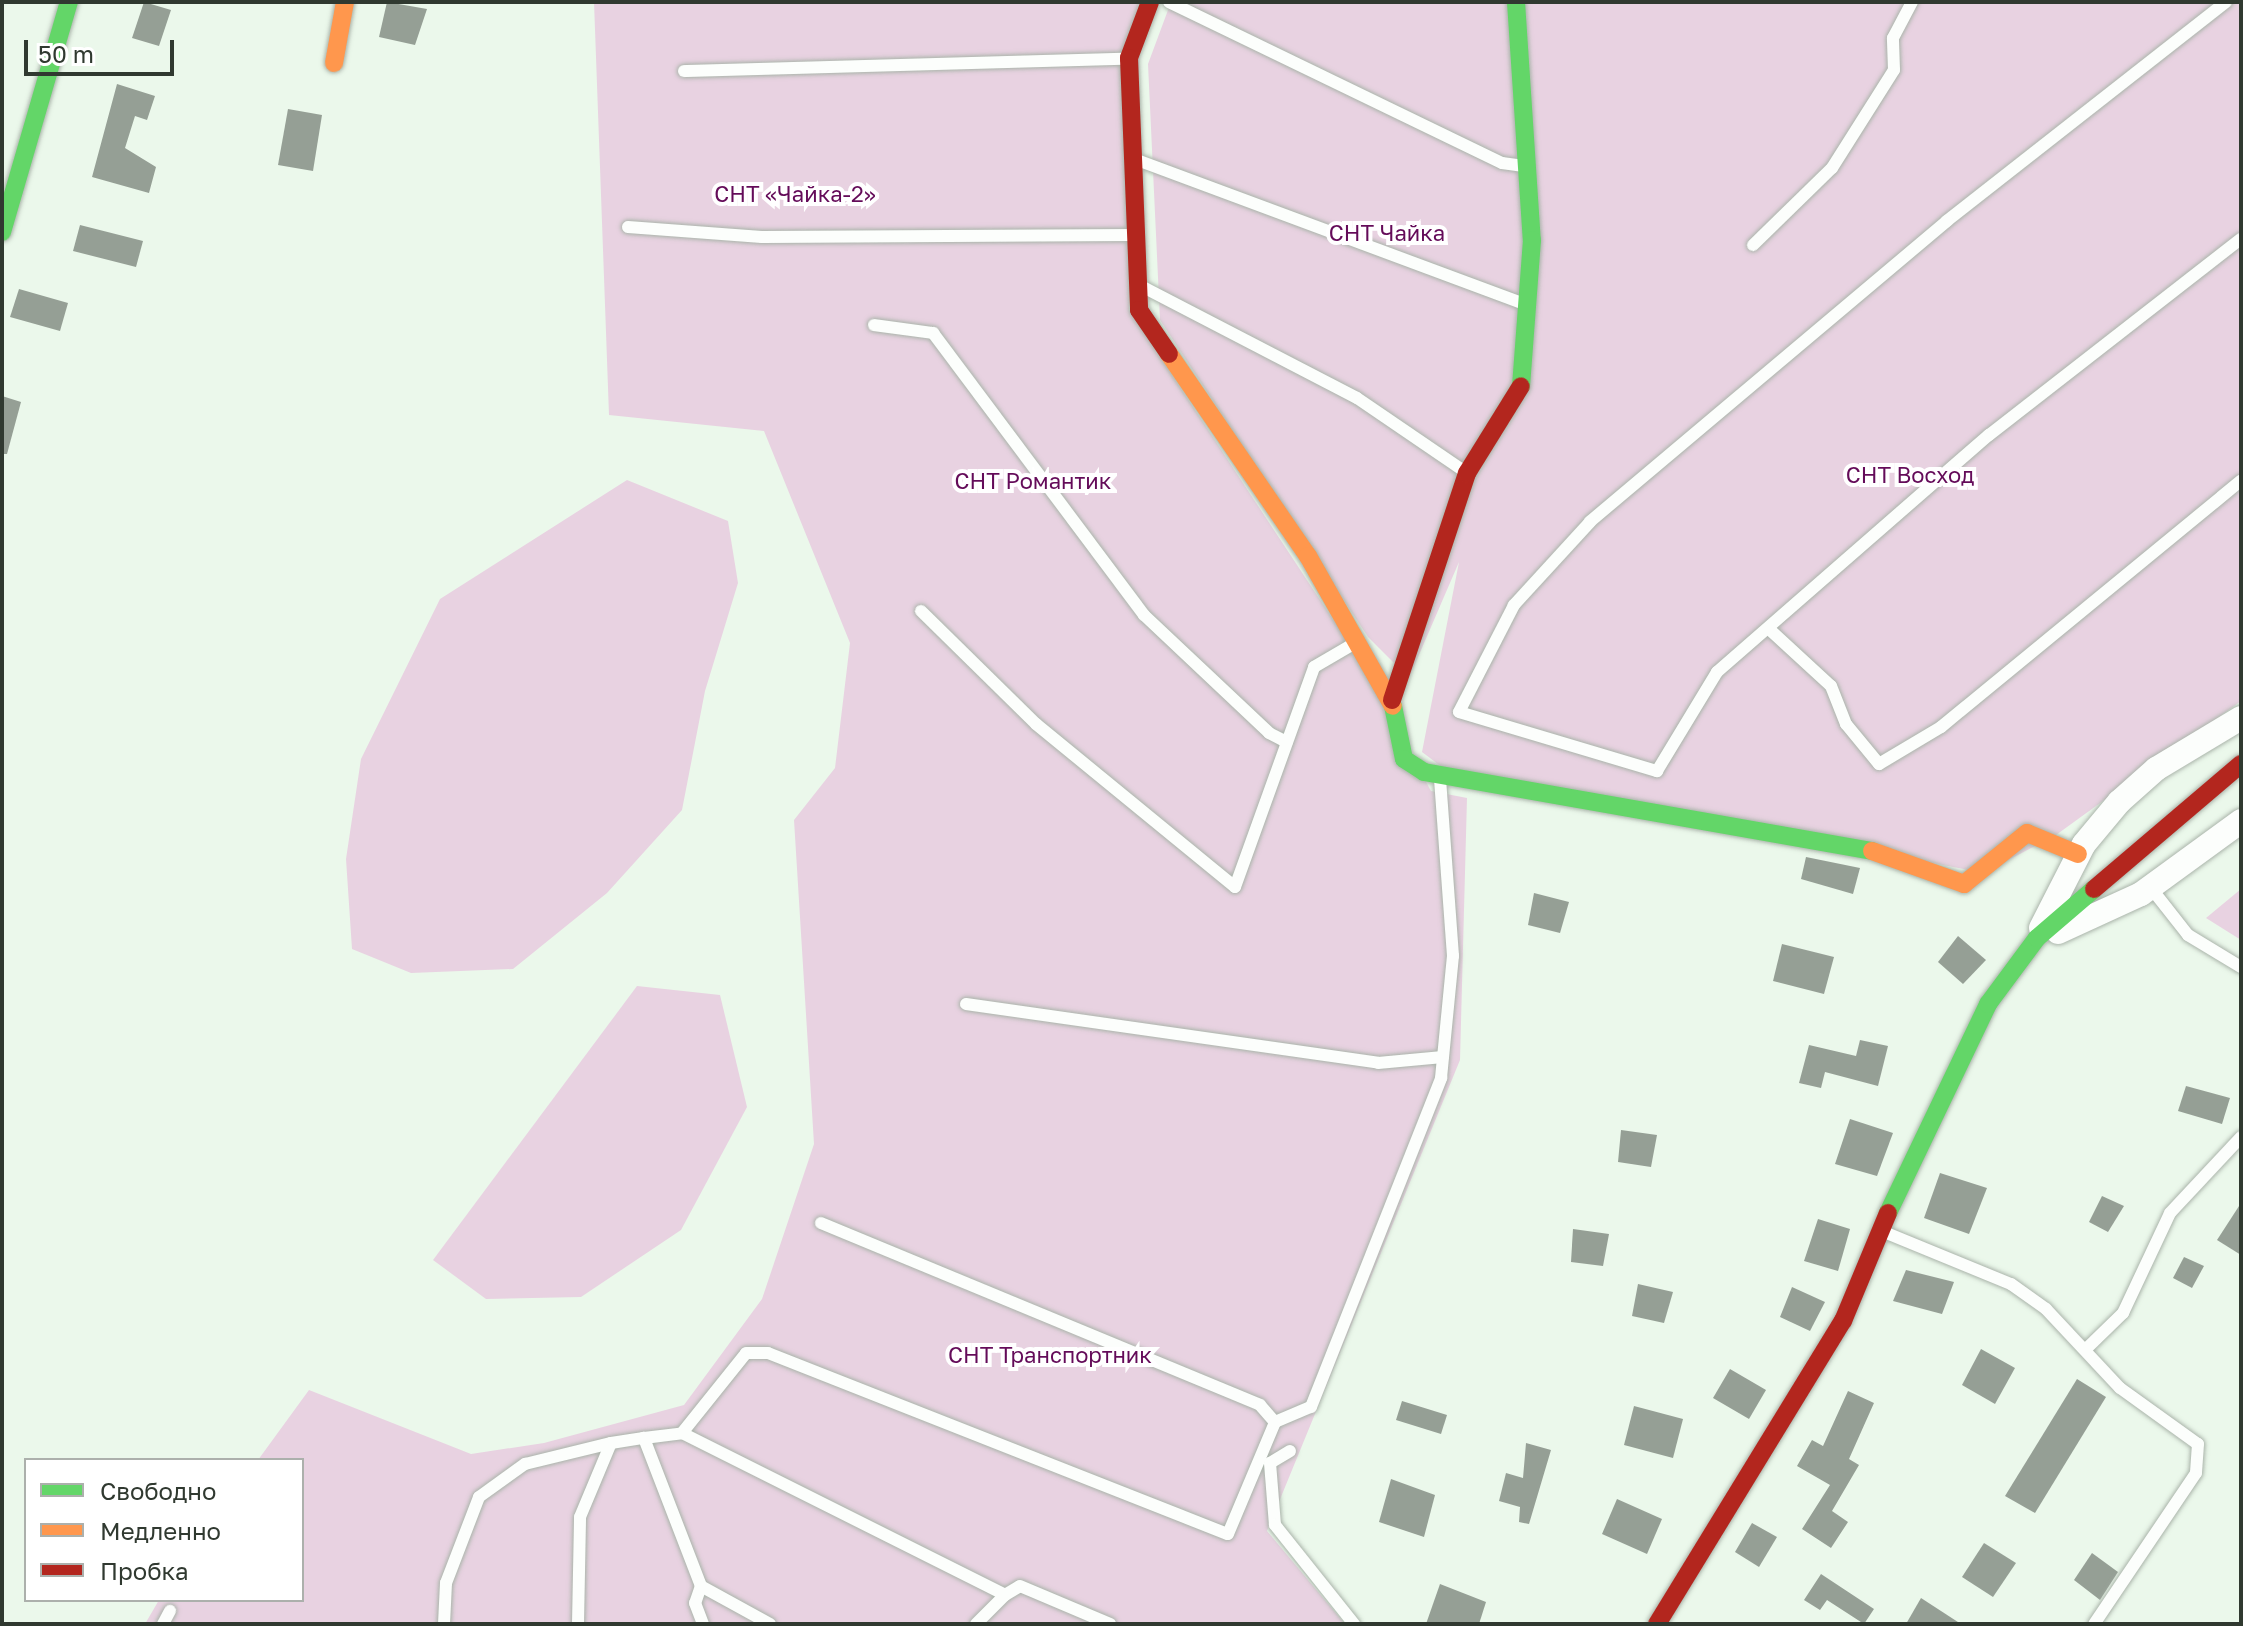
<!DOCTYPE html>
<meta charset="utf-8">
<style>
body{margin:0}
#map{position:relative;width:2243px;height:1626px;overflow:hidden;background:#ebf8eb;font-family:"Golos Text",sans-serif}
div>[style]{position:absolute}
.green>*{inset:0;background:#e8d2e1}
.building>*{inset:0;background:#959f95}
.roads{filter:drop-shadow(0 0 2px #aab4aa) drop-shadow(0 0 2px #aab4aa)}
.lane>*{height:12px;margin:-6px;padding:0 6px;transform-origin:6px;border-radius:6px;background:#fcfefc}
.street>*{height:24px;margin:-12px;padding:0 12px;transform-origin:12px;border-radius:12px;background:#fcfefc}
.fast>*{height:18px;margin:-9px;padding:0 9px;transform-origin:9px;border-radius:9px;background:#63d668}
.slow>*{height:18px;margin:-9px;padding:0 9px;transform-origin:9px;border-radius:9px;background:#ff974d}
.jam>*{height:18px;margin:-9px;padding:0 9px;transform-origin:9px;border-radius:9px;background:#b3261e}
span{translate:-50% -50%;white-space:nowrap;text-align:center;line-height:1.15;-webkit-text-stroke:8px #fff;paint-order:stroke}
.park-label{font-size:22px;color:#640b59}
.frame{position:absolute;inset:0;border:4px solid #303930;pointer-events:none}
.legend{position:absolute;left:24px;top:1458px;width:280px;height:144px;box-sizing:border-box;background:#fff;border:2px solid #acb0ac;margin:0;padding:10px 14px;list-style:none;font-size:24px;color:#303930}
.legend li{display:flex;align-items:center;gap:16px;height:40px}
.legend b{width:40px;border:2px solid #acb0ac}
.scale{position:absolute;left:24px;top:40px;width:150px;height:36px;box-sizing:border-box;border:4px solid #303930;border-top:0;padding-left:10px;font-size:24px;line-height:28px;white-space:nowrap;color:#303930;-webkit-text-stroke:6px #fff;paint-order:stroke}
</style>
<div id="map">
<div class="green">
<i style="clip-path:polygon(594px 2px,1142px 2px,1129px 310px,1359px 659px,1431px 791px,1467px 798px,1460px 1060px,1267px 1531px,1345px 1624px,145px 1624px,159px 1600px,302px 1600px,302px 1460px,258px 1460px,309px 1390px,471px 1454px,544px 1443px,684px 1405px,762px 1299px,814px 1144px,794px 820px,835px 768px,850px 643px,764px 431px,609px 415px)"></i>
<i style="clip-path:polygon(1171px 2px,2241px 2px,2241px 701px,2056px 835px,1984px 873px,1442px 767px,1422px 752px,1459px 562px,1409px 678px,1368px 637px,1160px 320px,1148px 64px)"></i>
<i style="clip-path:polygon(627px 480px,728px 521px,738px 583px,705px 691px,682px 810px,607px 893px,513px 969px,411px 973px,352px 949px,346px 859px,361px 759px,440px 599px)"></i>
<i style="clip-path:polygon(2241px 889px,2241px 940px,2206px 918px)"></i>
<i style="clip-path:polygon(637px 986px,720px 995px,747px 1107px,681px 1230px,581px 1297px,486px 1299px,433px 1260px)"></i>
</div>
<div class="building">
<i style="clip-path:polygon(144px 2px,171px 10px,159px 46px,132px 38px)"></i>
<i style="clip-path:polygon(387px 2px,427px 9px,415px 45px,379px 37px)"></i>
<i style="clip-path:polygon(117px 84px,155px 96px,147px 120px,135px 116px,125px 148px,156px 167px,149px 193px,92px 177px)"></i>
<i style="clip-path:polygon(288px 109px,322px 115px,313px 171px,278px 165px)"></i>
<i style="clip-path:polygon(80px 225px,143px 241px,136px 267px,73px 251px)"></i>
<i style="clip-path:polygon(19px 289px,68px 303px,60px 331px,10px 317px)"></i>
<i style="clip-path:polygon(2px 396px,21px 402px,7px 454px,2px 454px)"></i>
<i style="clip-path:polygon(1806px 857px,1860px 868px,1853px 894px,1801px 879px)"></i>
<i style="clip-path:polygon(1534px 893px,1569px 902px,1560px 933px,1528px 925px)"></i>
<i style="clip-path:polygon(1958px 936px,1986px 960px,1963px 984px,1938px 962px)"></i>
<i style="clip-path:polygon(1782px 944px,1834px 957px,1824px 994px,1773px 981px)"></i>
<i style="clip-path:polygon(1860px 1040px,1888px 1046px,1878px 1086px,1825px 1072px,1821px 1088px,1799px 1083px,1809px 1045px,1856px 1056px)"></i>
<i style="clip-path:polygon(2186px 1086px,2230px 1098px,2222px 1124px,2178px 1111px)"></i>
<i style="clip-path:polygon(1850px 1119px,1893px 1133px,1877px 1176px,1835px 1164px)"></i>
<i style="clip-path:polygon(1621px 1130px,1657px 1135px,1651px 1167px,1618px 1162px)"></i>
<i style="clip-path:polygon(1940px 1173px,1987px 1188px,1969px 1234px,1924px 1218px)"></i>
<i style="clip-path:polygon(2102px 1196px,2124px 1206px,2108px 1232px,2089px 1222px)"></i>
<i style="clip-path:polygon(2241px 1203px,2241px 1255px,2217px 1240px)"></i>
<i style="clip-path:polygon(1818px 1219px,1850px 1229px,1838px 1271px,1804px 1261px)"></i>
<i style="clip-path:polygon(1573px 1229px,1609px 1234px,1603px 1266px,1571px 1262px)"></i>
<i style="clip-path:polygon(2184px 1257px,2204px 1266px,2192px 1288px,2173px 1278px)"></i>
<i style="clip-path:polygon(1906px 1270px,1954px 1282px,1942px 1314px,1893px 1301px)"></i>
<i style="clip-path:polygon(1638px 1284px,1673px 1292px,1664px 1323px,1632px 1316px)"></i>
<i style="clip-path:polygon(1792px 1287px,1825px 1302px,1810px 1331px,1780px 1317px)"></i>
<i style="clip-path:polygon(1981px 1349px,2015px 1368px,1995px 1404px,1962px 1385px)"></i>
<i style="clip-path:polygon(1730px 1369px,1766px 1390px,1749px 1419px,1713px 1398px)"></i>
<i style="clip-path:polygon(2077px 1379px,2106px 1397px,2035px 1513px,2005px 1496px)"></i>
<i style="clip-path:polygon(1848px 1391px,1874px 1403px,1849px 1459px,1859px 1465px,1832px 1511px,1848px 1522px,1831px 1548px,1802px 1529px,1830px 1485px,1797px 1466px,1812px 1440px,1823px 1446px)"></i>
<i style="clip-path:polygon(1402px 1401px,1447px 1415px,1441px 1434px,1396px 1420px)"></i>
<i style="clip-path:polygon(1634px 1406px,1683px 1419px,1673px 1458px,1624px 1445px)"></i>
<i style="clip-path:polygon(1526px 1443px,1551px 1450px,1529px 1524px,1519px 1522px,1520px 1507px,1499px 1501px,1506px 1473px,1523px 1478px)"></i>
<i style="clip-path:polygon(1391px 1479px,1435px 1495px,1424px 1537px,1379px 1522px)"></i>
<i style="clip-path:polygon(1617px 1499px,1662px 1519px,1647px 1554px,1602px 1534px)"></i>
<i style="clip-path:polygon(1752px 1523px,1777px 1537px,1759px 1567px,1735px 1552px)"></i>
<i style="clip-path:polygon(1984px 1543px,2016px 1563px,1993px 1597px,1962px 1577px)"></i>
<i style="clip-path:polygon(2092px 1553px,2118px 1572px,2100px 1600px,2074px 1580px)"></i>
<i style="clip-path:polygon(1821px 1574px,1874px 1609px,1864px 1624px,1827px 1600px,1820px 1610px,1804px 1600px)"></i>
<i style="clip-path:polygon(1440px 1584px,1486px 1602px,1479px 1624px,1426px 1624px)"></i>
<i style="clip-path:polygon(1921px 1598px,1961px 1624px,1906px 1624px)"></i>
</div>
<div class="roads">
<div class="lane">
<i style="left:1169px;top:2px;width:370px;rotate:25.8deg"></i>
<i style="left:1502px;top:163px;width:22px;rotate:8deg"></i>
<i style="left:2226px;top:2px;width:355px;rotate:141.9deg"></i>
<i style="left:1947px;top:221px;width:467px;rotate:139.9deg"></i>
<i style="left:1590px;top:522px;width:113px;rotate:132.5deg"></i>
<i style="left:1514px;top:605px;width:120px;rotate:117.2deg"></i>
<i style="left:1459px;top:712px;width:207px;rotate:16.6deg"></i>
<i style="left:1657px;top:771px;width:116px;rotate:-58.8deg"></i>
<i style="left:1717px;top:672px;width:361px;rotate:-41.1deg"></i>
<i style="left:1989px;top:435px;width:319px;rotate:-37.9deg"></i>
<i style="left:684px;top:71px;width:442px;rotate:-1.6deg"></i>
<i style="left:1137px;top:160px;width:413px;rotate:20.4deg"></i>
<i style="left:628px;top:227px;width:134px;rotate:4.3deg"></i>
<i style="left:762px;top:237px;width:371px;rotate:-0.3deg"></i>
<i style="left:1753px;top:245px;width:110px;rotate:-44.3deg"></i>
<i style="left:1832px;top:168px;width:116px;rotate:-57.7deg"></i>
<i style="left:1894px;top:70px;width:32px;rotate:-92deg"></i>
<i style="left:1893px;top:38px;width:41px;rotate:-62.2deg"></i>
<i style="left:1141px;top:286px;width:243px;rotate:27.4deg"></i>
<i style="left:1357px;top:398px;width:130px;rotate:34.3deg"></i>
<i style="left:874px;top:325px;width:60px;rotate:7.7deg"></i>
<i style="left:933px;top:333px;width:352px;rotate:53.2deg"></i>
<i style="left:1144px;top:615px;width:172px;rotate:43.3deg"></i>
<i style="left:1269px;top:733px;width:20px;rotate:27deg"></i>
<i style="left:921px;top:611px;width:161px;rotate:44.5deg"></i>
<i style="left:1036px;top:724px;width:257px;rotate:39.3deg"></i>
<i style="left:1235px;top:887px;width:234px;rotate:-70.2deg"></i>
<i style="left:1314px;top:667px;width:48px;rotate:-30.3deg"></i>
<i style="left:1769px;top:629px;width:84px;rotate:42.6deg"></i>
<i style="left:1831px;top:686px;width:41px;rotate:68.5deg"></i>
<i style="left:1846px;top:724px;width:52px;rotate:50.5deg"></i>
<i style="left:1879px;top:764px;width:72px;rotate:-30.8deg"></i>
<i style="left:1941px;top:727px;width:388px;rotate:-39.4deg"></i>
<i style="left:2151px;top:888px;width:60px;rotate:51.8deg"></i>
<i style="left:2188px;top:935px;width:62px;rotate:31.1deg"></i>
<i style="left:966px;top:1004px;width:416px;rotate:8.1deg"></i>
<i style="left:1378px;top:1063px;width:65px;rotate:-5.3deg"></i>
<i style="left:821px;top:1223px;width:475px;rotate:22.5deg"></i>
<i style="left:1260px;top:1405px;width:23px;rotate:49deg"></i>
<i style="left:1884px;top:1232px;width:137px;rotate:22.3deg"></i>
<i style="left:2011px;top:1284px;width:43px;rotate:35.5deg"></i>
<i style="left:2046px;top:1309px;width:108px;rotate:46.9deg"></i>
<i style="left:2120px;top:1388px;width:96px;rotate:35.7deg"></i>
<i style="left:2198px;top:1444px;width:29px;rotate:94deg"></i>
<i style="left:2196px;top:1473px;width:182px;rotate:124deg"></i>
<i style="left:2086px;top:1349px;width:52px;rotate:-44.2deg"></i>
<i style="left:2123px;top:1313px;width:110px;rotate:-64.8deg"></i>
<i style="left:2170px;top:1213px;width:104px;rotate:-46.9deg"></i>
<i style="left:682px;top:1433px;width:102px;rotate:-51.3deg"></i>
<i style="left:746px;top:1353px;width:22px"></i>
<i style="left:768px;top:1353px;width:494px;rotate:21.5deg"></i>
<i style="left:1228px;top:1534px;width:121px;rotate:-67.2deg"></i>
<i style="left:1275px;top:1422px;width:39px;rotate:-23deg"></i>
<i style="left:1311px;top:1407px;width:354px;rotate:-68.4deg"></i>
<i style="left:1441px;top:1078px;width:123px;rotate:-84.4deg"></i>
<i style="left:1453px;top:956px;width:178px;rotate:-94.2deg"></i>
<i style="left:1290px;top:1451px;width:23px;rotate:149deg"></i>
<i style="left:1270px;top:1463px;width:62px;rotate:85.4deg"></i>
<i style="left:1275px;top:1525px;width:127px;rotate:51.4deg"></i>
<i style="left:701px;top:1586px;width:18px;rotate:109deg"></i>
<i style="left:695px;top:1603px;width:22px;rotate:69deg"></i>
<i style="left:163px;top:1624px;width:15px;rotate:-62deg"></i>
<i style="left:444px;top:1624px;width:41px;rotate:-87.2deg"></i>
<i style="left:446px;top:1583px;width:92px;rotate:-69deg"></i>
<i style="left:479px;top:1497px;width:57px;rotate:-35.7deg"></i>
<i style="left:525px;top:1464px;width:89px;rotate:-13.7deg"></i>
<i style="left:578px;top:1624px;width:107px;rotate:-88.9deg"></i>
<i style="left:580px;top:1517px;width:80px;rotate:-67.3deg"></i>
<i style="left:611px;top:1443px;width:33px;rotate:-9deg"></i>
<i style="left:770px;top:1624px;width:79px;rotate:-151.2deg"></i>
<i style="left:701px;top:1586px;width:159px;rotate:-111.1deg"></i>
<i style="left:644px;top:1438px;width:38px;rotate:-7deg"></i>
<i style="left:682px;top:1433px;width:361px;rotate:26.6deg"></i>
<i style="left:1005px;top:1595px;width:17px;rotate:-31deg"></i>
<i style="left:1020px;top:1586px;width:98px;rotate:22.9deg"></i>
<i style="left:976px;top:1624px;width:41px;rotate:-45deg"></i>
</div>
<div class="street">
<i style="left:2041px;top:928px;width:94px;rotate:-62.9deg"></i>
<i style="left:2084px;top:844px;width:55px;rotate:-50.2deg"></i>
<i style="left:2119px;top:802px;width:50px;rotate:-41.7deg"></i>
<i style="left:2156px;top:769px;width:99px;rotate:-31deg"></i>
<i style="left:2058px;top:932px;width:91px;rotate:-24.6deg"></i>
<i style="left:2141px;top:894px;width:124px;rotate:-36.1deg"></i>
</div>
<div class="fast">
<i style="left:1516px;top:2px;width:239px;rotate:86.2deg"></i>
<i style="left:1532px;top:240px;width:146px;rotate:94.3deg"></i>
<i style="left:2px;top:232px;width:240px;rotate:-73.8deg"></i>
<i style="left:1393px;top:706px;width:54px;rotate:78.3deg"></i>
<i style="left:1404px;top:759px;width:24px;rotate:33deg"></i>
<i style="left:1424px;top:772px;width:455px;rotate:10deg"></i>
<i style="left:1888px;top:1213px;width:232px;rotate:-64.4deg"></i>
<i style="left:1988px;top:1004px;width:82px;rotate:-53.4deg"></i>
<i style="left:2037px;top:938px;width:75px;rotate:-40.7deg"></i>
</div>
<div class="slow">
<i style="left:334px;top:63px;width:62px;rotate:-79.8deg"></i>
<i style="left:1169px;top:354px;width:245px;rotate:55.5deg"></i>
<i style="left:1308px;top:556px;width:172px;rotate:60.5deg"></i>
<i style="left:1872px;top:851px;width:98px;rotate:19.7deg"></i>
<i style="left:1964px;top:884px;width:81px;rotate:-39deg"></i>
<i style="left:2027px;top:833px;width:55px;rotate:22.4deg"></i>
</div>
<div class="jam">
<i style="left:1150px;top:2px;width:60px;rotate:110.6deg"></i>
<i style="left:1129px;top:58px;width:252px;rotate:87.7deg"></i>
<i style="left:1139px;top:310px;width:53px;rotate:55.7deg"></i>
<i style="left:1392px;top:700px;width:239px;rotate:-71.7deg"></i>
<i style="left:1467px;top:473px;width:102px;rotate:-58.2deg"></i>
<i style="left:2094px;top:889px;width:193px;rotate:-40.4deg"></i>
<i style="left:1657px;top:1624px;width:356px;rotate:-58.5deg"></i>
<i style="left:1843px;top:1321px;width:117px;rotate:-67.4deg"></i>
</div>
</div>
<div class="park-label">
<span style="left:795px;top:194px">СНТ «Чайка-2»</span>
<span style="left:1387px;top:233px">СНТ Чайка</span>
<span style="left:1910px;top:475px">СНТ Восход</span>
<span style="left:1033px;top:481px">СНТ Романтик</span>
<span style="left:1050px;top:1355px">СНТ Транспортник</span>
</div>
<div class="frame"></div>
<ul class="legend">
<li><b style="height:10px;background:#63d668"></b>Свободно</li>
<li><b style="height:10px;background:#ff974d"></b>Медленно</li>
<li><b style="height:10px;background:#b3261e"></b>Пробка</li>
</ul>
<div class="scale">50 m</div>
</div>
